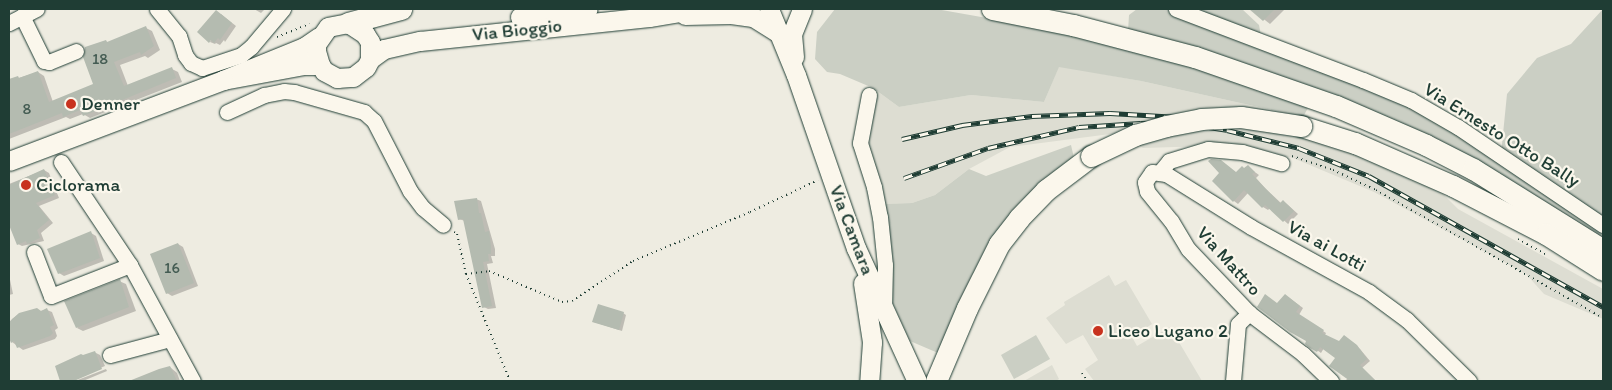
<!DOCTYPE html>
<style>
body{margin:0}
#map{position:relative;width:1612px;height:390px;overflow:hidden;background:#eeece1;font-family:Itim,sans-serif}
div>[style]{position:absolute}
.built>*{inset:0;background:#ddddd2}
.green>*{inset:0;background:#cbcfc4}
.shadow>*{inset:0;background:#0003}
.building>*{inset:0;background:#b4bbb0}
.path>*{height:2px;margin-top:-1px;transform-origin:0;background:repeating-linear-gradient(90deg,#1f3d34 0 1px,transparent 0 5px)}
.roads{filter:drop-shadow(0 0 1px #1f3d34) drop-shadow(0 0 1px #1f3d34)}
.minor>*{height:15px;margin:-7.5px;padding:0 7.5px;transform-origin:7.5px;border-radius:7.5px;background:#fbf7ec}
.major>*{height:19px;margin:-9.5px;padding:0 9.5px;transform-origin:9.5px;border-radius:9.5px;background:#fbf7ec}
.highway>*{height:21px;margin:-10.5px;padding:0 10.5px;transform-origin:10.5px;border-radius:10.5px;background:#fbf7ec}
.rail>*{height:5px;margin-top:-2.5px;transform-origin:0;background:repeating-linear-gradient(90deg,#fbf7ec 0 9px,#1f3d34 0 18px);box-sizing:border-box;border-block:1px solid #1f3d34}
.bridges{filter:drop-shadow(0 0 1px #1f3d34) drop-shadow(0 0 1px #1f3d34)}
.highway-bridge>*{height:21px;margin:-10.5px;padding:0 10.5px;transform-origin:10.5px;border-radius:10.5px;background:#fbf7ec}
.dots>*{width:14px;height:14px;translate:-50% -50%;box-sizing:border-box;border:2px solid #fbf7ec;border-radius:50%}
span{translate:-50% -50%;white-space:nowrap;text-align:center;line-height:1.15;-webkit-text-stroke:4.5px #fbf7ec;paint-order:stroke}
.number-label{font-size:16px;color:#445c53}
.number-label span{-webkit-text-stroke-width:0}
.street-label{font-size:19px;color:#1f3d34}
.poi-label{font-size:19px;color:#1f3d34}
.left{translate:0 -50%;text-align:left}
.frame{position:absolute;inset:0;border:10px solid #1f3d34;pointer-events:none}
</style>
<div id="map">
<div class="built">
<i style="clip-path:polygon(1059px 66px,1141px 81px,1303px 117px,1440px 191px,1458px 209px,1603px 289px,1603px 319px,1544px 294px,1526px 274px,1374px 192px,1293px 158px,1241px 145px,1143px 148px,1118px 133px,1010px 147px,969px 169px,935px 195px,912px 203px,883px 204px,864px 143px,873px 88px,899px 107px,971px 95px,1044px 102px)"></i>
<i style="clip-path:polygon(1109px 275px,1115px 286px,1126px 280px,1152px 324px,1132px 337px,1137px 346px,1170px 327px,1202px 381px,1094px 381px,1085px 369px,1098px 360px,1083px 335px,1066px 344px,1046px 318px,1065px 305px,1064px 302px)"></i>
<i style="clip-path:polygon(1052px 365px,1059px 379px,1056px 381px,1024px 381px)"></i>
</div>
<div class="green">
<i style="clip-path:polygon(835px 9px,936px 9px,1060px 31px,1191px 66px,1248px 84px,1308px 108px,1303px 117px,1141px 81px,1059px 67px,1044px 102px,971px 95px,899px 107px,873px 88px,840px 74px,827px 72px,815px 59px,817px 32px)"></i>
<i style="clip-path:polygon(1137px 9px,1242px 9px,1259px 25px,1262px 41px,1363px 79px,1501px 154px,1507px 94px,1537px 58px,1571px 44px,1603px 9px,1603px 244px,1490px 171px,1128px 31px,1129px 15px)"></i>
<i style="clip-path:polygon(1071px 145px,1074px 158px,1021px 201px,938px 353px,910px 341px,891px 300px,883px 204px,912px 203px,935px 195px,969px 169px,986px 176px)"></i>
<i style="clip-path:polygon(1036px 335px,1050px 359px,1014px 379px,1001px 355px)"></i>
</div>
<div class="shadow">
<i style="clip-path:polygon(254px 9px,265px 9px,261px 13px)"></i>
<i style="clip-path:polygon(1251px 9px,1285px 9px,1270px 24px)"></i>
<i style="clip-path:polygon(221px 14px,236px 26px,225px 42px,224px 40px,220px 45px,216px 43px,215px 44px,210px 42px)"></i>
<i style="clip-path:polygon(146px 28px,152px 31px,160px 50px,148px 58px,145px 56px,120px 65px,128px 86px,172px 69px,178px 72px,182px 82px,90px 118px,83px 114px,70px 119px,66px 117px,9px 139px,9px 81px,38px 72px,44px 76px,53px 102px,95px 85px,105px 41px,109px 43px)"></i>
<i style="clip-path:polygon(44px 170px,49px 173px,59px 198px,39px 206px,53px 223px,41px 233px,44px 241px,22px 246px,18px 244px,9px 222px,9px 184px)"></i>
<i style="clip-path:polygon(1252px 170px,1259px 175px,1256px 178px,1266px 189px,1282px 204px,1284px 202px,1288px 205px,1298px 214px,1288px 224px,1270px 208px,1268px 210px,1263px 207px,1248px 193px,1238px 204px,1234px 201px,1221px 173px,1237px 173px)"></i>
<i style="clip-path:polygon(476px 199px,481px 201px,495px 249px,495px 256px,491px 256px,493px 263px,487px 264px,496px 308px,488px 309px,484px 307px,465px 221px,459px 219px)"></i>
<i style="clip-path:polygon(91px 233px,96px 236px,104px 261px,64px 276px,59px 273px)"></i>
<i style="clip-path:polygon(178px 244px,183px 247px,198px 286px,172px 296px,167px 293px)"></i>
<i style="clip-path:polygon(9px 275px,13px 294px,9px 295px)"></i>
<i style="clip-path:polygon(119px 281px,126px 284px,136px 311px,83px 331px,77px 328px)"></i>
<i style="clip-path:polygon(1288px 297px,1303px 308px,1299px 315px,1326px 333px,1325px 335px,1339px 343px,1347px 339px,1360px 349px,1370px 361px,1362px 368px,1376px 381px,1345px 381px,1348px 378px,1336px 358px,1324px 348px,1321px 353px,1307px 343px,1308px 341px,1277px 304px)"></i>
<i style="clip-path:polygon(47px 310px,52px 312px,58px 328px,55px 330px,57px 336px,55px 339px,23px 350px,12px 342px,9px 325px,12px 319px,19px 314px)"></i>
<i style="clip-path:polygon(623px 313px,626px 315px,622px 331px,594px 322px)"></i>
<i style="clip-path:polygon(94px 352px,100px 355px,105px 366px,68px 381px,62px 381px,57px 367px)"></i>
<i style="clip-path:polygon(170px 367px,177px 373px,180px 381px,135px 381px)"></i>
<i style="clip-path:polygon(106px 369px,107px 371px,83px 381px,75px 381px)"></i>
</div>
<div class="building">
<i style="clip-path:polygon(1249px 9px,1275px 9px,1263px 21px)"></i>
<i style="clip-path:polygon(216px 10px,232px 23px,220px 40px,218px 38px,214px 43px,211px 40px,209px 43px,197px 32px)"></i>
<i style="clip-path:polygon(146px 26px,154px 46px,141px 55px,140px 52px,114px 62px,124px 86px,172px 67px,176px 78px,83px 116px,80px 110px,63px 117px,62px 113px,9px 134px,9px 79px,18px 76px,19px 78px,38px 71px,49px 102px,93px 84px,83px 57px,85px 47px,106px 40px,107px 42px)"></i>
<i style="clip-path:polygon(1211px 159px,1221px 160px,1236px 172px,1242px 166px,1244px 168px,1248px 165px,1255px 172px,1252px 174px,1262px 185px,1280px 203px,1283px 200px,1294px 211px,1283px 222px,1265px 205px,1262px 208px,1244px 190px,1233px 202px,1212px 181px,1219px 173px,1208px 161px)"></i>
<i style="clip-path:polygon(44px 169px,55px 195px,36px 203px,49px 220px,37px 230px,40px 238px,27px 244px,26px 241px,17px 245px,9px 225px,9px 185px)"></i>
<i style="clip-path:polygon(477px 198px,479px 213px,481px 213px,485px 232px,489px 231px,491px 246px,491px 254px,488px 254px,489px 261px,483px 262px,492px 306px,482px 308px,463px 219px,458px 220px,454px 201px)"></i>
<i style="clip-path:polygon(91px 231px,100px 258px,58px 274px,47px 249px)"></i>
<i style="clip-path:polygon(178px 243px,194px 283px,166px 294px,150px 254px)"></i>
<i style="clip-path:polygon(120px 279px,129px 307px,76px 328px,64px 301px)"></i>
<i style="clip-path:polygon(1265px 294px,1277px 303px,1285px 294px,1300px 306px,1296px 312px,1324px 330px,1322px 333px,1339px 341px,1344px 335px,1357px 345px,1367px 359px,1360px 365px,1376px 381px,1350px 381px,1329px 366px,1335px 358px,1320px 347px,1317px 352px,1310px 348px,1305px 344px,1306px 341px,1290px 332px,1257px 307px)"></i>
<i style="clip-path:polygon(598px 304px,624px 312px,619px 330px,592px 322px)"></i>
<i style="clip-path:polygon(37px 308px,41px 311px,47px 308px,54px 325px,50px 327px,53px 333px,50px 336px,17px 348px,14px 341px,11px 343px,9px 338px,9px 322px,19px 313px)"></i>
<i style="clip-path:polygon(95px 351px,102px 369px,74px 381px,60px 381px,55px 366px,81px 354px,83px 355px)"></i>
<i style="clip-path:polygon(170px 366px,177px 381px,129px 381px,159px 369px)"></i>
</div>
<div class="path">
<i style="left:277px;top:37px;width:35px;rotate:-22deg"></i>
<i style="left:1292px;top:156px;width:43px;rotate:18.9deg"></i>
<i style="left:1333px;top:170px;width:47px;rotate:24.9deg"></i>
<i style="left:1376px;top:190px;width:261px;rotate:29.4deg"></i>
<i style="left:454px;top:232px;width:4px;rotate:34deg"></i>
<i style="left:457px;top:234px;width:41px;rotate:77.3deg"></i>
<i style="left:466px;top:274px;width:116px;rotate:67.6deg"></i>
<i style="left:1518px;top:239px;width:33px;rotate:29deg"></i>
<i style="left:466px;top:274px;width:23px;rotate:-7deg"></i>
<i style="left:489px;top:271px;width:79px;rotate:23deg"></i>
<i style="left:562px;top:302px;width:10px;rotate:-6deg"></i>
<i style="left:572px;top:301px;width:73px;rotate:-33.3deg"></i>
<i style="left:633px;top:261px;width:127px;rotate:-22.7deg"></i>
<i style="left:750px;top:212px;width:75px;rotate:-25.2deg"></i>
<i style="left:1082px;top:373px;width:10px;rotate:53deg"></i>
</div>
<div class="roads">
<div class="minor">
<i style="left:157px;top:9px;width:35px;rotate:51deg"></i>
<i style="left:179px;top:36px;width:20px;rotate:72deg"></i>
<i style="left:185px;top:55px;width:10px;rotate:53deg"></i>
<i style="left:191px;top:63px;width:12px;rotate:24deg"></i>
<i style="left:202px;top:68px;width:41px;rotate:-18.4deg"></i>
<i style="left:241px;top:55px;width:13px;rotate:-39deg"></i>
<i style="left:251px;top:47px;width:50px;rotate:-49.9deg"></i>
<i style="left:1176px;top:9px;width:200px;rotate:20.8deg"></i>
<i style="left:1363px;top:80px;width:52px;rotate:22.6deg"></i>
<i style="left:1411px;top:100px;width:54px;rotate:29.9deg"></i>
<i style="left:1458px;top:127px;width:175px;rotate:34.1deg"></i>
<i style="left:22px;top:16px;width:50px;rotate:63.9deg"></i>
<i style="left:44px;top:61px;width:5px;rotate:11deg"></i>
<i style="left:49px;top:62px;width:29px;rotate:-22deg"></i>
<i style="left:9px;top:23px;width:31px;rotate:-27deg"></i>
<i style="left:869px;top:95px;width:49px;rotate:100.6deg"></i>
<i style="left:860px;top:143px;width:46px;rotate:72.3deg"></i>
<i style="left:874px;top:187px;width:31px;rotate:79deg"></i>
<i style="left:880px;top:217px;width:48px;rotate:84.1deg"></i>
<i style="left:885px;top:265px;width:44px;rotate:91.3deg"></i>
<i style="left:227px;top:112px;width:41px;rotate:-24.7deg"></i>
<i style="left:264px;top:95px;width:20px;rotate:-11deg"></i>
<i style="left:284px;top:91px;width:10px;rotate:6deg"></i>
<i style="left:294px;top:92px;width:73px;rotate:15.9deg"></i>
<i style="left:364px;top:112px;width:13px;rotate:42deg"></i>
<i style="left:374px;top:121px;width:79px;rotate:62.8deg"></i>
<i style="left:410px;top:191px;width:21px;rotate:53deg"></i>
<i style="left:423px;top:208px;width:26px;rotate:40deg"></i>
<i style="left:61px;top:162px;width:124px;rotate:56.2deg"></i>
<i style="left:130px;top:265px;width:132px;rotate:61.5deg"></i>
<i style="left:1160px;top:172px;width:14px;rotate:-51deg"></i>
<i style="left:1169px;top:161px;width:41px;rotate:-17.1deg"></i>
<i style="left:1208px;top:149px;width:34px;rotate:5deg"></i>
<i style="left:1242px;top:152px;width:41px;rotate:15.8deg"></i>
<i style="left:34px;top:252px;width:47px;rotate:68.9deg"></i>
<i style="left:51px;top:296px;width:85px;rotate:-21.4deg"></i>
<i style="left:1249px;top:313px;width:68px;rotate:37.2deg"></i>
<i style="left:1303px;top:354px;width:39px;rotate:44deg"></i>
<i style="left:110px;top:355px;width:62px;rotate:-14.9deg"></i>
<i style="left:1233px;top:381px;width:57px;rotate:-85deg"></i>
<i style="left:1238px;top:324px;width:16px;rotate:-45deg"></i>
<i style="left:1249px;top:313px;width:88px;rotate:-133.6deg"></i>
<i style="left:1188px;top:249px;width:33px;rotate:-121deg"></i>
<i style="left:1171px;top:221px;width:38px;rotate:-129deg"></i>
<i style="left:1147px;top:191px;width:9px;rotate:-103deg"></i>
<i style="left:1145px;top:182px;width:12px;rotate:-55deg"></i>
<i style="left:1152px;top:172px;width:14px;rotate:8deg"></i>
<i style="left:1166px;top:174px;width:100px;rotate:31.9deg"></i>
<i style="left:1251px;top:227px;width:135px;rotate:28.8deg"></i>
<i style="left:1369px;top:292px;width:47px;rotate:36.4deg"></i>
<i style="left:1407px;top:320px;width:87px;rotate:44.5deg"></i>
</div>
<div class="major">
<i style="left:769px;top:9px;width:71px;rotate:67.8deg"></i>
<i style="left:796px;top:75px;width:183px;rotate:70.9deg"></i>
<i style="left:856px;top:248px;width:146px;rotate:65.4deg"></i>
<i style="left:685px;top:15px;width:46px;rotate:-1.2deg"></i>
<i style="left:731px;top:14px;width:22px;rotate:8deg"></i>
<i style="left:753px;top:17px;width:31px;rotate:32deg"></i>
<i style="left:520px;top:17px;width:68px;rotate:-6.7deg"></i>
<i style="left:319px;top:37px;width:18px;rotate:146deg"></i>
<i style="left:304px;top:47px;width:87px;rotate:157.8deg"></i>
<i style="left:223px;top:80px;width:81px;rotate:-10.6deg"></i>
<i style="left:303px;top:65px;width:17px"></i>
<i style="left:320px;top:65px;width:7px;rotate:56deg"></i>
<i style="left:324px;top:71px;width:15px;rotate:28deg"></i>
<i style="left:337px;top:78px;width:16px;rotate:-4deg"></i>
<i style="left:353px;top:77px;width:16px;rotate:-38deg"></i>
<i style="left:366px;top:67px;width:9px;rotate:-63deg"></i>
<i style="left:370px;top:59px;width:17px;rotate:-90deg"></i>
<i style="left:370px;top:42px;width:9px;rotate:-122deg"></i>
<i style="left:365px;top:34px;width:20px;rotate:-147deg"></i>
<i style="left:348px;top:23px;width:20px;rotate:169deg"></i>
<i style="left:328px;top:27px;width:21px;rotate:125deg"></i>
<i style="left:316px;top:44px;width:7px;rotate:90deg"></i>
<i style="left:316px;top:51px;width:15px;rotate:74deg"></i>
<i style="left:794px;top:57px;width:23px;rotate:-95deg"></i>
<i style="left:792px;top:34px;width:27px;rotate:-68deg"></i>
<i style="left:370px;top:59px;width:17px;rotate:-36deg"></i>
<i style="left:384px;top:49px;width:37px;rotate:-13deg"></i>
<i style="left:420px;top:41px;width:230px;rotate:-6deg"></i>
<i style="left:649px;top:17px;width:50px;rotate:-9.3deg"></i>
<i style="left:9px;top:161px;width:229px;rotate:-20.7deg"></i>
<i style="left:863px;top:283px;width:60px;rotate:81.3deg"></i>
<i style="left:872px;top:342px;width:39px;rotate:94deg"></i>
</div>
<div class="highway">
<i style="left:992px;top:9px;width:83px;rotate:11.2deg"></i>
<i style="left:1073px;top:25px;width:126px;rotate:14.7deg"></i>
<i style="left:1195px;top:57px;width:149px;rotate:19.2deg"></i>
<i style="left:1336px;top:106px;width:98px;rotate:23.4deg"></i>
<i style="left:1426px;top:145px;width:53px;rotate:27.1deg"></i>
<i style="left:1473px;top:169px;width:153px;rotate:31.9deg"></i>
<i style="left:348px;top:23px;width:55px;rotate:-14.8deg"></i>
<i style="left:1301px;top:126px;width:57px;rotate:17.5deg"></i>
<i style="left:1355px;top:143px;width:107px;rotate:23.7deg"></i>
<i style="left:1453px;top:186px;width:105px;rotate:27.3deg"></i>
<i style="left:1546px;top:234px;width:67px;rotate:32.3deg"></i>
<i style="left:936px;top:381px;width:79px;rotate:-67deg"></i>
<i style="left:967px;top:308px;width:72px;rotate:-63.4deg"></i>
<i style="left:999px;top:244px;width:33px;rotate:-52deg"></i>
<i style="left:1019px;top:218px;width:39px;rotate:-46deg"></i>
<i style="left:1046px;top:190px;width:56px;rotate:-37.1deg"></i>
</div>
</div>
<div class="rail">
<i style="left:902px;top:139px;width:62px;rotate:-13.1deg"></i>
<i style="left:962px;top:125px;width:71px;rotate:-7.3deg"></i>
<i style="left:1032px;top:116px;width:78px;rotate:-2.2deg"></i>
<i style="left:1110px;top:113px;width:69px;rotate:3.3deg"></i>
<i style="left:904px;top:178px;width:89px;rotate:-19.7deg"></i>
<i style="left:988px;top:148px;width:93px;rotate:-13deg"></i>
<i style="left:1079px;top:127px;width:62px;rotate:-3.7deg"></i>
<i style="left:1141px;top:123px;width:55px;rotate:2.1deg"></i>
<i style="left:1196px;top:125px;width:31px;rotate:9deg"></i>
<i style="left:1227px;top:130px;width:74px;rotate:14deg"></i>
<i style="left:1299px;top:148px;width:75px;rotate:21.8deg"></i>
<i style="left:1369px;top:176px;width:268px;rotate:29.2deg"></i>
</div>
<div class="bridges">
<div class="highway-bridge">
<i style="left:1091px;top:156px;width:49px;rotate:-25.5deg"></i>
<i style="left:1135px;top:135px;width:32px;rotate:-16deg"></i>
<i style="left:1166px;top:126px;width:36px;rotate:-11deg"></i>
<i style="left:1201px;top:119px;width:40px;rotate:-2.9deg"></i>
<i style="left:1241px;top:117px;width:61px;rotate:8.5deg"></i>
</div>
</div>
<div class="dots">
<i style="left:71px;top:104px;background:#c8321e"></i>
<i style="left:26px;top:185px;background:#c8321e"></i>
<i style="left:1098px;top:331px;background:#c8321e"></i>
</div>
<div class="number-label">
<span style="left:100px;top:59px">18</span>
<span style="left:27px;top:109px">8</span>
<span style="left:172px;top:268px">16</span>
</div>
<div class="street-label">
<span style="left:517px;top:30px;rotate:-6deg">Via Bioggio</span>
<span style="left:1502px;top:135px;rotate:32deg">Via Ernesto Otto Bally</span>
<span style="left:852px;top:230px;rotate:69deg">Via Camara</span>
<span style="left:1327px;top:246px;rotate:29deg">Via ai Lotti</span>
<span style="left:1229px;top:261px;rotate:48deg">Via Mattro</span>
</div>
<div class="poi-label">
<span class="left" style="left:81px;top:104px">Denner</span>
<span class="left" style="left:36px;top:185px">Ciclorama</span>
<span class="left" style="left:1108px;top:331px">Liceo Lugano 2</span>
</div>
<div class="frame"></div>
</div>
